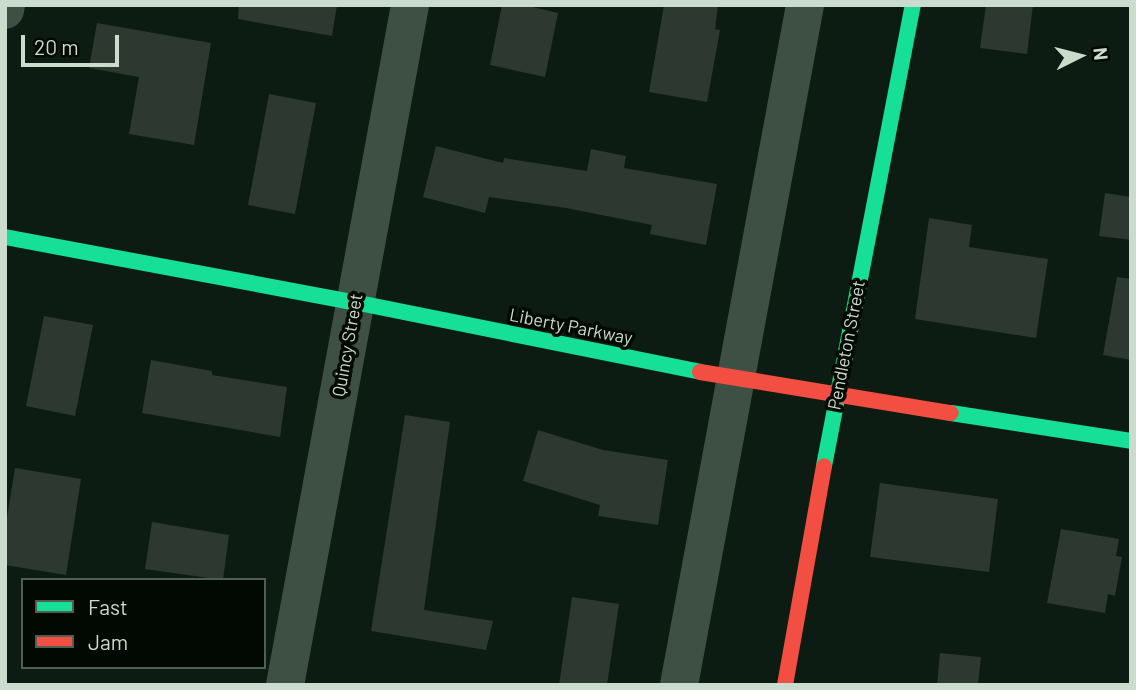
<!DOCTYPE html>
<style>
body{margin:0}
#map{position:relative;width:1136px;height:690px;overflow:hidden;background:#0c1c12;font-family:Barlow,sans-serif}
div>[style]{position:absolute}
.building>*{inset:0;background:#2c3830}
.street>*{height:38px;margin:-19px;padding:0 19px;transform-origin:19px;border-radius:19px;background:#3e5043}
.fast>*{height:16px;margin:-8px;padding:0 8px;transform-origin:8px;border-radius:8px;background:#16e098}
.jam>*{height:16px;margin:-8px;padding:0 8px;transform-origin:8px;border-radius:8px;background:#f24e42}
span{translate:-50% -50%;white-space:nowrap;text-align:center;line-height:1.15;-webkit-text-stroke:7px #020903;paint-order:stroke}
.street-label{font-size:18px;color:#cbdccf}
.frame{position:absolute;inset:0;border:7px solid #cbdccf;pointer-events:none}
.legend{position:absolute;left:21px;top:578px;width:245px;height:91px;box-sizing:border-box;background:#020903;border:2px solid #525d55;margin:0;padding:9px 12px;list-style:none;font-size:21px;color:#cbdccf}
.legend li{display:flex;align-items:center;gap:14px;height:35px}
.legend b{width:35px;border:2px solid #525d55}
.north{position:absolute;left:1045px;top:21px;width:70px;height:70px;-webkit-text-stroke:5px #020903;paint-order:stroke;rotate:84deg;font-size:19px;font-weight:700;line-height:28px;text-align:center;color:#cbdccf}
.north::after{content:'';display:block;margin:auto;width:24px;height:32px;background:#cbdccf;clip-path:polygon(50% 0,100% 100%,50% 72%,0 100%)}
.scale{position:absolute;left:21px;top:35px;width:98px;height:32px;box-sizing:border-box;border:4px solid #cbdccf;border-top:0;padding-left:9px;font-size:21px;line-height:24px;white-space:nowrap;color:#cbdccf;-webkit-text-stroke:5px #020903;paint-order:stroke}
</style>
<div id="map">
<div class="building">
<i style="clip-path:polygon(239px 5px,337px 5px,332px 36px,238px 19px)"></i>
<i style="clip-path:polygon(502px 5px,524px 5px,558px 13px,545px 77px,490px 65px)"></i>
<i style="clip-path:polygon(664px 5px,718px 5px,715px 29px,720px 30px,707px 102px,649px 92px)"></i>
<i style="clip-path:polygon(986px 5px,1033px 5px,1027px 54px,980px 48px)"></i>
<i style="clip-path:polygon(97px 23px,211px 43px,194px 145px,129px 134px,139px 77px,89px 68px)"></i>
<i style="clip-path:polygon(269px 94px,316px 103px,295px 214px,248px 205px)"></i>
<i style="clip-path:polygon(436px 146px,503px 163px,504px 158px,587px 171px,591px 149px,626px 156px,624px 168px,717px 184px,706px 245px,650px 234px,652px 225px,566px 208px,489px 197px,485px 213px,423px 197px)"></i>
<i style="clip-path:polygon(1105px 193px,1131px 197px,1131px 240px,1099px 236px)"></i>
<i style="clip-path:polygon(929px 218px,972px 225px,969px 247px,1048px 259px,1036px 338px,915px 319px)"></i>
<i style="clip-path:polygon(1117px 277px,1131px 279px,1131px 360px,1103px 355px)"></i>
<i style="clip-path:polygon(44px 316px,93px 325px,75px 416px,26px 406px)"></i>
<i style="clip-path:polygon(151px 360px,212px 371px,212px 375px,287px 387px,280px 437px,142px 413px)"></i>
<i style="clip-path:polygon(405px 415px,450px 422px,424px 610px,493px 621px,486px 650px,371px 631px)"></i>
<i style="clip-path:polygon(538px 430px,603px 450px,668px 460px,658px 525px,598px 516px,600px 505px,523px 481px)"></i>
<i style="clip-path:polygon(15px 468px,81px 479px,66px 575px,5px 565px,5px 530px)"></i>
<i style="clip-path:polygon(880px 483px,998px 499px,989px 572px,870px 557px)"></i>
<i style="clip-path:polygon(152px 522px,229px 535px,223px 580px,145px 569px)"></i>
<i style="clip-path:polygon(1061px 529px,1119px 539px,1116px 556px,1122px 557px,1115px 596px,1108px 594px,1105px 613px,1047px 603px)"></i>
<i style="clip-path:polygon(572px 597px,619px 604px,607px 685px,559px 685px)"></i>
<i style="clip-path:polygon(940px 653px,981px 657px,978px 685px,937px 685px)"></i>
</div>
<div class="street">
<i style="left:5px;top:10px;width:5px;rotate:-79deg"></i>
<i style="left:285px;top:685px;width:691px;rotate:-79.58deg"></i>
<i style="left:679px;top:685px;width:692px;rotate:-79.5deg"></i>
</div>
<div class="fast">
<i style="left:5px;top:237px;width:355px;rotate:10.6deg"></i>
<i style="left:354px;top:302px;width:353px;rotate:11.4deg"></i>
<i style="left:951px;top:413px;width:182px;rotate:8.8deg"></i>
<i style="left:824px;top:466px;width:470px;rotate:-79.1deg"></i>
</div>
<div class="jam">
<i style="left:700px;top:372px;width:254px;rotate:9.3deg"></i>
<i style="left:785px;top:685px;width:222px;rotate:-79.9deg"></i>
</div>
<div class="street-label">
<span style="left:571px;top:326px;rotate:11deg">Liberty Parkway</span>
<span style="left:347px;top:345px;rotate:-80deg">Quincy Street</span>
<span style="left:846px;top:345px;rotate:-79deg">Pendleton Street</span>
</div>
<div class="frame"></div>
<ul class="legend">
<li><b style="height:9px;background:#16e098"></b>Fast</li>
<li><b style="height:9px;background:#f24e42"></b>Jam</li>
</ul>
<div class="north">N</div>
<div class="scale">20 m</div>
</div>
